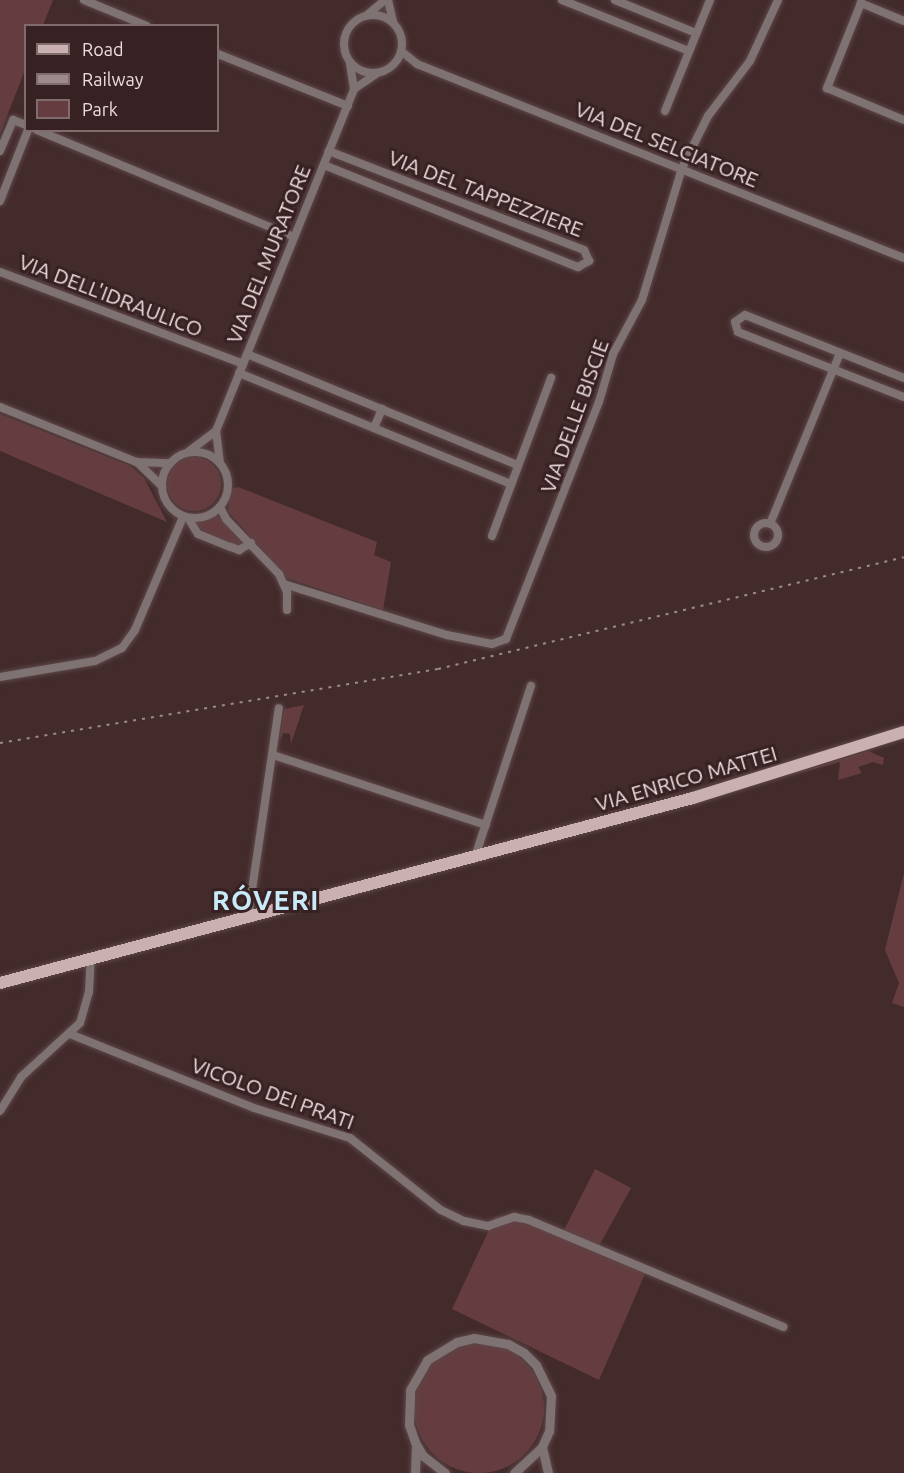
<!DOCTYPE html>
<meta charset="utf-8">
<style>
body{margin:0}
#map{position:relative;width:904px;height:1473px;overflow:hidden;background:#432b2c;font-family:Ubuntu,sans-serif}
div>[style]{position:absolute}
.green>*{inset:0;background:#653d40}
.round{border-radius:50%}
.roads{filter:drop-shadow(0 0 2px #5e4748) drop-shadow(0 0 2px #5e4748)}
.minor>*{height:8px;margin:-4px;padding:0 4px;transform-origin:4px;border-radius:4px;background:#7f7272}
.minor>.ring{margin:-4px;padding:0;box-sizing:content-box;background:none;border:8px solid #7f7272;border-radius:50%}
.tertiary>*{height:9px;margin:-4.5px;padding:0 4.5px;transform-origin:4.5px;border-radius:4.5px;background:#7f7272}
.primary>*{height:12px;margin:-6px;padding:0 6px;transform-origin:6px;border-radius:6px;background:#cbb0b1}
.rail>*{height:2px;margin-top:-1px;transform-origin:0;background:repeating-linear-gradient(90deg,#9e8a8a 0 3px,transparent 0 9px)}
span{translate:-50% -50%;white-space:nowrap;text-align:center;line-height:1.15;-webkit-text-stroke:6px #382123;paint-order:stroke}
.street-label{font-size:21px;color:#ecdcdc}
.district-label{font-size:27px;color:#c8eaf8;font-weight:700;letter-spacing:1.5px}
.legend{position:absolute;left:24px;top:24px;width:195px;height:108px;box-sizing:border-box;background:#382123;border:2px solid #806c6d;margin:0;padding:8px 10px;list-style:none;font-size:18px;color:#ecdcdc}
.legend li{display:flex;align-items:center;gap:12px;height:30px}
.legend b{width:30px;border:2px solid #806c6d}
</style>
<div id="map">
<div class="green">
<i style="clip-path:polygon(0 0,53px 0,43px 25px,26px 26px,25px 70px,0 134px)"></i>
<i style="clip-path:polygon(0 414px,130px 466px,144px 478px,167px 522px,0 451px)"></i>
<i class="round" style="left:167px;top:457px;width:54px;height:54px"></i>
<i style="clip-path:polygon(238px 487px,377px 542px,374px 555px,391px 562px,383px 610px,287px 578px,228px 511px,231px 489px)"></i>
<i style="clip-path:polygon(217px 515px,243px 542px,241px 545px,238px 547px,200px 531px,195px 523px)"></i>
<i style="clip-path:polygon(304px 705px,291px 744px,290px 734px,283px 733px,279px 742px,284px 709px)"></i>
<i style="clip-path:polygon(868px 751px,884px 758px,883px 765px,873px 762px,858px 767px,862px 773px,838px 780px,840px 762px,754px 785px)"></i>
<i style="clip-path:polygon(904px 873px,904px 1007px,892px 1003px,899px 983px,885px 950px)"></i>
<i style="clip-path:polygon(595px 1169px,631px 1188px,599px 1246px,648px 1267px,599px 1380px,452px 1309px,495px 1217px,514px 1214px,564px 1230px)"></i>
<i class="round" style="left:414px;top:1343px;width:130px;height:130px"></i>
</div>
<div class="roads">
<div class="minor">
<i style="left:84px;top:0;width:68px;rotate:22.4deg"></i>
<i style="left:388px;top:0;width:23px;rotate:77deg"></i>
<i style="left:562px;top:0;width:137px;rotate:21.9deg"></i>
<i style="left:615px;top:0;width:87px;rotate:22.2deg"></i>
<i style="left:367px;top:15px;width:23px;rotate:-40deg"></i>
<i class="ring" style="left:344px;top:15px;width:50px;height:50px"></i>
<i style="left:904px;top:21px;width:47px;rotate:-157.3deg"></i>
<i style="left:861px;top:3px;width:92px;rotate:111.8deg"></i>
<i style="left:827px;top:88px;width:83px;rotate:22.6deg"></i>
<i style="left:401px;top:51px;width:21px;rotate:39deg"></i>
<i style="left:417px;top:64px;width:524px;rotate:21.72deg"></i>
<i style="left:218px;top:54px;width:140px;rotate:21.8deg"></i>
<i style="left:354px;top:89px;width:29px;rotate:-34deg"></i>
<i style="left:665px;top:111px;width:120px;rotate:-67.9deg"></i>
<i style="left:37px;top:130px;width:278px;rotate:22.6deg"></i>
<i style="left:0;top:151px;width:34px;rotate:-67deg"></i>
<i style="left:13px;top:120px;width:14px;rotate:21deg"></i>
<i style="left:324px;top:165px;width:274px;rotate:21.9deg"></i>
<i style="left:578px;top:267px;width:13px;rotate:-29deg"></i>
<i style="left:589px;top:261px;width:12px;rotate:-114deg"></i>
<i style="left:584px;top:250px;width:274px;rotate:-158.8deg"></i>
<i style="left:0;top:201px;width:76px;rotate:-68.5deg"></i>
<i style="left:0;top:272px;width:260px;rotate:20.7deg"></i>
<i style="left:247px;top:354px;width:293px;rotate:22.3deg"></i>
<i style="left:239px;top:373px;width:294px;rotate:22.2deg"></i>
<i style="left:904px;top:378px;width:171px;rotate:-158.4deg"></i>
<i style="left:745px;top:315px;width:12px;rotate:145deg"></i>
<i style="left:735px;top:322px;width:10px;rotate:73deg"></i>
<i style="left:738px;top:332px;width:178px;rotate:21.4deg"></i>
<i style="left:0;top:407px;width:147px;rotate:22deg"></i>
<i style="left:136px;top:462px;width:34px;rotate:2deg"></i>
<i style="left:374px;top:428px;width:21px;rotate:-67deg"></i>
<i class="ring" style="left:162px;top:452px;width:58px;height:58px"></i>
<i style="left:188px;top:452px;width:35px;rotate:-37deg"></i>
<i style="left:137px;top:462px;width:35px;rotate:44deg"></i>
<i style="left:220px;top:463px;width:32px;rotate:-97deg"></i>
<i style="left:216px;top:431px;width:369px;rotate:-68deg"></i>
<i style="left:354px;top:89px;width:26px;rotate:-99deg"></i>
<i style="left:220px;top:507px;width:13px;rotate:63deg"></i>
<i style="left:226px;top:519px;width:76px;rotate:46.1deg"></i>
<i style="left:279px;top:574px;width:20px;rotate:66deg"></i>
<i style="left:287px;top:592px;width:18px;rotate:90deg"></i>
<i style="left:188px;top:518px;width:19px;rotate:58deg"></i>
<i style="left:198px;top:534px;width:35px;rotate:22deg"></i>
<i style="left:231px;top:547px;width:9px;rotate:21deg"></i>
<i style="left:239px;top:550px;width:14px;rotate:-30deg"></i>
<i class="ring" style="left:754px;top:523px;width:16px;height:16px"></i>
<i style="left:770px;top:524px;width:185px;rotate:-67.7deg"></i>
<i style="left:492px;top:536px;width:169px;rotate:-69.5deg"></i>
<i style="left:284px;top:584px;width:171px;rotate:17.4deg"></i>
<i style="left:447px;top:635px;width:46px;rotate:11.3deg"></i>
<i style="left:492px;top:644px;width:15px;rotate:-20deg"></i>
<i style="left:506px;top:639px;width:255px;rotate:-68.6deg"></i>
<i style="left:599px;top:402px;width:50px;rotate:-73.7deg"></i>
<i style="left:613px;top:354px;width:61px;rotate:-61.8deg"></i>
<i style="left:642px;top:300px;width:138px;rotate:-73.1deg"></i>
<i style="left:682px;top:168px;width:58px;rotate:-63.4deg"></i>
<i style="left:708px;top:116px;width:69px;rotate:-52.6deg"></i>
<i style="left:750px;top:61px;width:67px;rotate:-65.3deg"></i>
<i style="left:0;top:677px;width:96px;rotate:-9.6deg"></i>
<i style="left:95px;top:661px;width:30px;rotate:-26deg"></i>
<i style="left:122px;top:648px;width:22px;rotate:-54deg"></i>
<i style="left:135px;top:630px;width:123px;rotate:-67deg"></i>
<i style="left:273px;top:755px;width:224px;rotate:18.2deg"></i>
<i style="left:476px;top:854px;width:177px;rotate:-71.9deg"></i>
<i style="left:248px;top:917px;width:211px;rotate:-81.6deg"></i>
<i style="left:70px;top:1034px;width:198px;rotate:21.9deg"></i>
<i style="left:254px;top:1108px;width:101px;rotate:17.4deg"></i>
<i style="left:350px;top:1138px;width:116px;rotate:38.4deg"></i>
<i style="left:441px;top:1210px;width:25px;rotate:26deg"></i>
<i style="left:464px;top:1221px;width:25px;rotate:12deg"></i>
<i style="left:488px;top:1226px;width:28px;rotate:-19deg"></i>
<i style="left:514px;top:1217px;width:15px;rotate:11deg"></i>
<i style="left:529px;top:1220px;width:276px;rotate:22.8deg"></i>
<i style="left:0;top:1111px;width:40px;rotate:-58deg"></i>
<i style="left:21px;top:1077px;width:80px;rotate:-42.5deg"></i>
<i style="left:80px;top:1023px;width:32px;rotate:-74deg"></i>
<i style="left:89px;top:992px;width:35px;rotate:-87deg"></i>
</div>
<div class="tertiary">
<i style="left:542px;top:1447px;width:27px;rotate:77deg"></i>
<i style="left:415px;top:1473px;width:26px;rotate:-88deg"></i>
<i style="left:445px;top:1473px;width:28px;rotate:-142deg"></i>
<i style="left:423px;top:1456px;width:16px;rotate:-120deg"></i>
<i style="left:415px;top:1442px;width:18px;rotate:-109deg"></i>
<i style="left:409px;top:1425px;width:35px;rotate:-88deg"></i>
<i style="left:410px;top:1390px;width:34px;rotate:-60deg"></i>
<i style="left:427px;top:1360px;width:35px;rotate:-31deg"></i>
<i style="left:457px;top:1342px;width:17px;rotate:-13deg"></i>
<i style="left:474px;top:1338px;width:35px;rotate:10deg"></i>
<i style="left:508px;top:1344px;width:18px;rotate:29deg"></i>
<i style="left:524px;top:1353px;width:17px;rotate:45deg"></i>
<i style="left:536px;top:1365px;width:34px;rotate:64deg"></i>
<i style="left:551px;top:1396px;width:35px;rotate:93deg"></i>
<i style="left:549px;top:1431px;width:17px;rotate:114deg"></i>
<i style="left:542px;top:1447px;width:38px;rotate:137deg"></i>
</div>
<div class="primary">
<i style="left:0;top:983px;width:717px;rotate:-14.95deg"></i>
<i style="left:693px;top:798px;width:221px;rotate:-17.4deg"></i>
</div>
</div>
<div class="rail">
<i style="left:0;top:743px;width:444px;rotate:-9.6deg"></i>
<i style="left:438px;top:669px;width:479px;rotate:-13.5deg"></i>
</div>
<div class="street-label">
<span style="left:667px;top:144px;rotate:22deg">VIA DEL SELCIATORE</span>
<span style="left:486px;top:193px;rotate:21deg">VIA DEL TAPPEZZIERE</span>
<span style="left:268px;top:254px;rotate:-68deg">VIA DEL MURATORE</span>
<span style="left:111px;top:295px;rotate:21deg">VIA DELL'IDRAULICO</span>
<span style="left:574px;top:416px;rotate:-70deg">VIA DELLE BISCIE</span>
<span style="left:686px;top:778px;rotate:-16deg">VIA ENRICO MATTEI</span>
<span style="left:273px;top:1093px;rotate:20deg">VICOLO DEI PRATI</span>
</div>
<div class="district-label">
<span style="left:266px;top:901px">RÓVERI</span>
</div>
<ul class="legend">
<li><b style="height:8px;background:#cbb0b1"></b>Road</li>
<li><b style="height:8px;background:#9e8a8a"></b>Railway</li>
<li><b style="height:16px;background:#653d40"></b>Park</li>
</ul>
</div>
